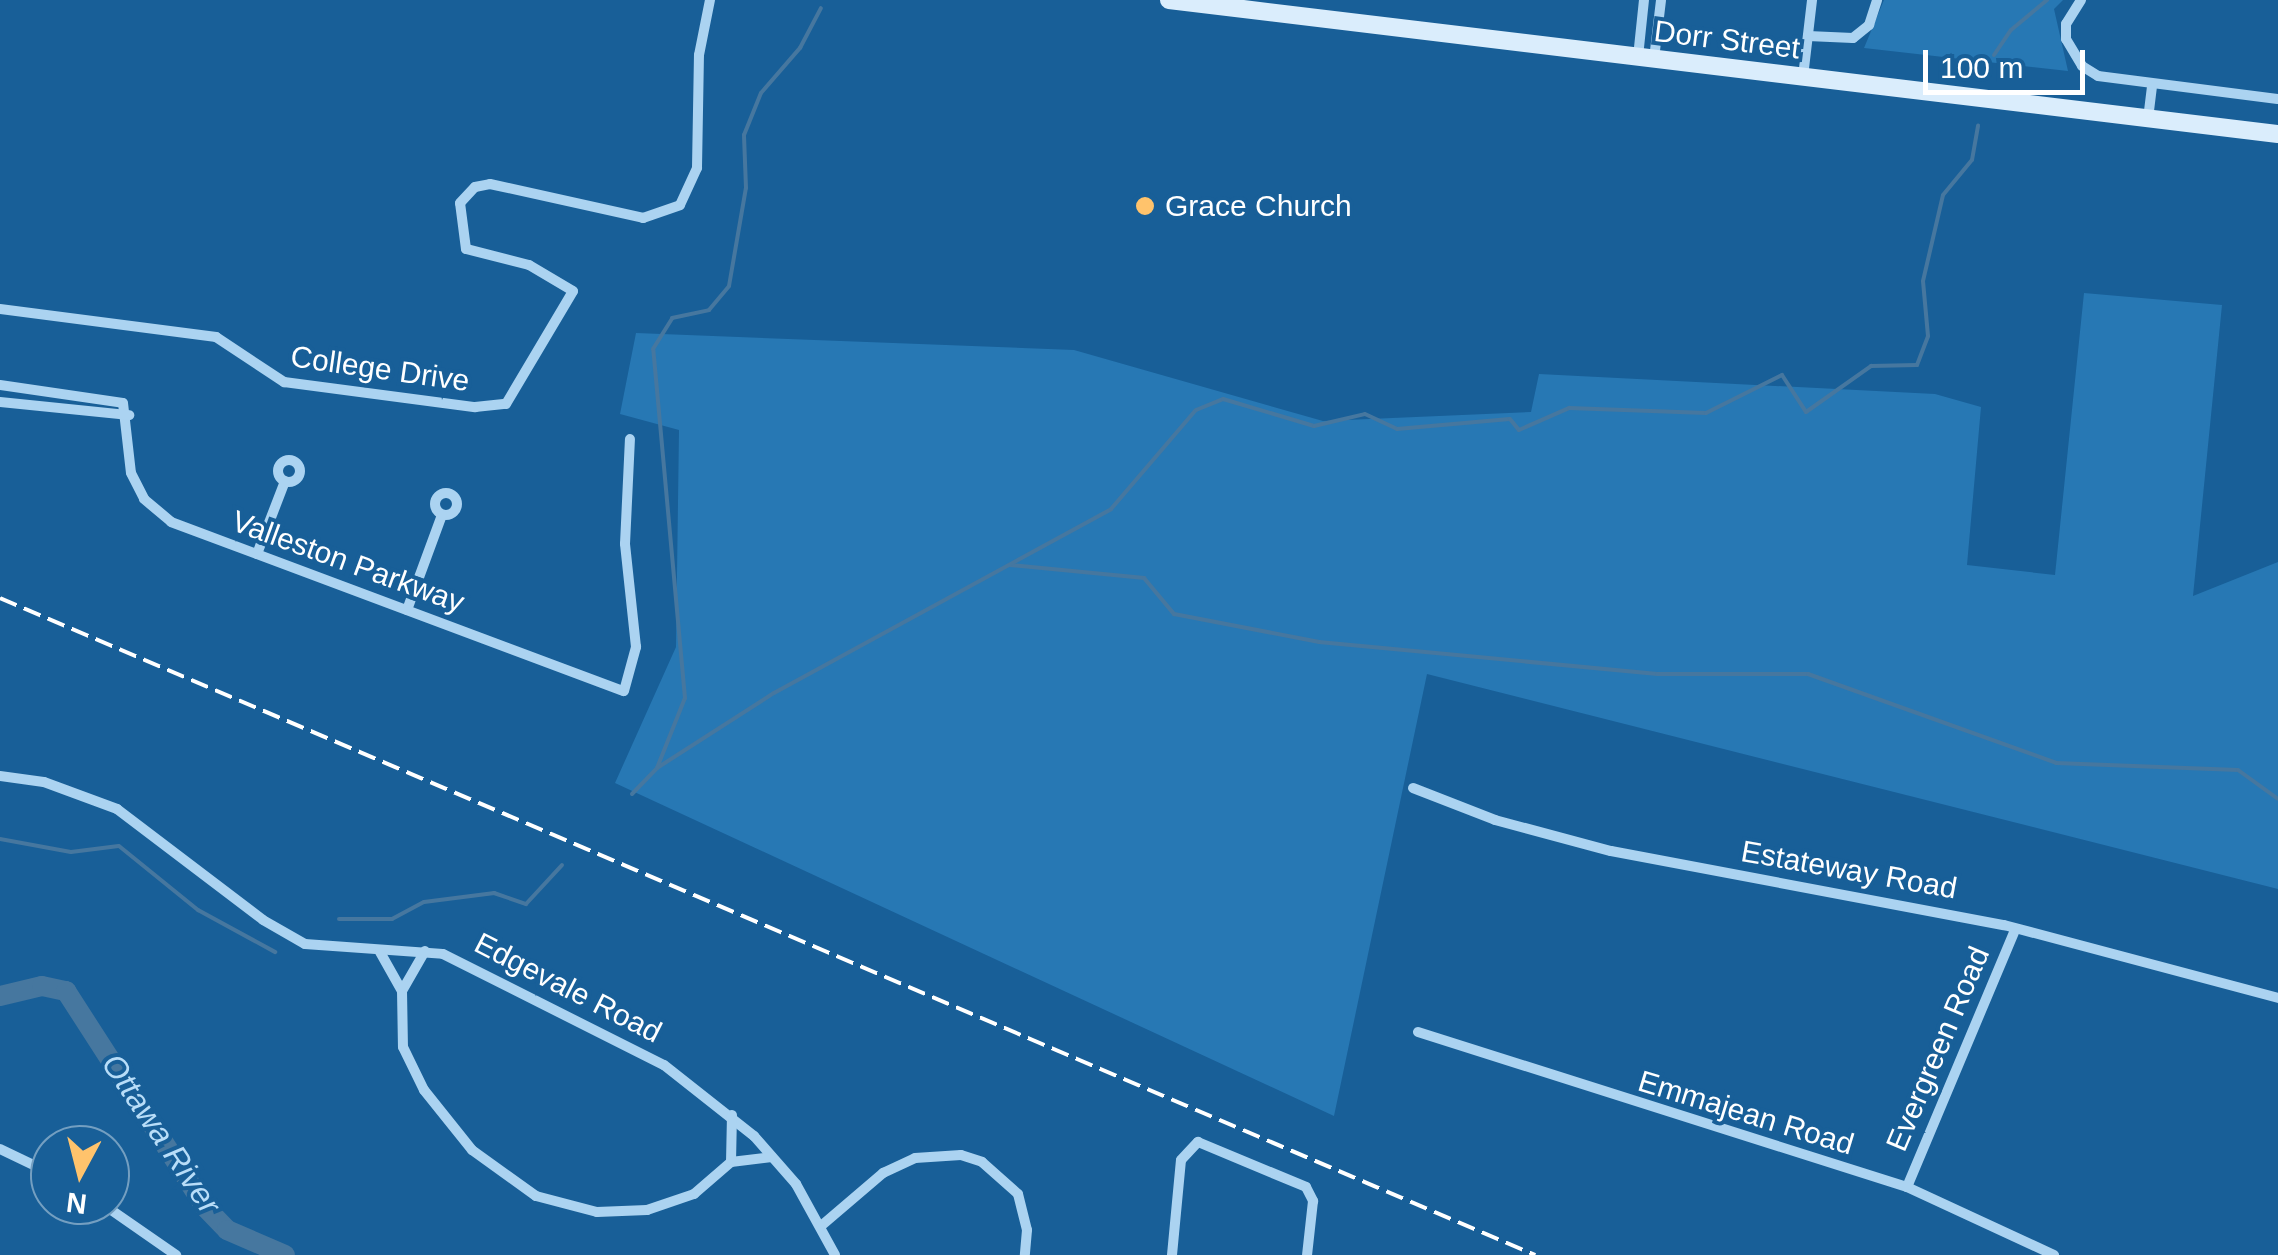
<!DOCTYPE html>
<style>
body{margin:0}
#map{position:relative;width:2278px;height:1255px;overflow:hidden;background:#185f98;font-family:Arial,sans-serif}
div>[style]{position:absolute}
.green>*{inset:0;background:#2778b4}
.stream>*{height:4px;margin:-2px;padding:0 2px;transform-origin:2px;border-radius:2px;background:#46779f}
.river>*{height:20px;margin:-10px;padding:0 10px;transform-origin:10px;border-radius:10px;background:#46779f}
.minor>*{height:10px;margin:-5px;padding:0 5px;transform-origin:5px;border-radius:5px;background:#abd3f1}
.minor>.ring{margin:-5px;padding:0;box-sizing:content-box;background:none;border:10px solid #abd3f1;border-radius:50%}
.secondary>*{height:18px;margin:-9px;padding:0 9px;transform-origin:9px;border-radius:9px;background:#daedfc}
.rail>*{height:4px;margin-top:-2px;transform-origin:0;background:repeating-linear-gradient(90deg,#fff 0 18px,transparent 0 26px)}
.dots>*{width:28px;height:28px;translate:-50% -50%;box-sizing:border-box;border:5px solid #185f98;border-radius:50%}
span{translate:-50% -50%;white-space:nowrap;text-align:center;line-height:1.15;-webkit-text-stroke:8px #185f98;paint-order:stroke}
.street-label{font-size:30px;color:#fff}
.poi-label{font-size:30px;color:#fff}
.left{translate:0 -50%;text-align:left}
.water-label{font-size:32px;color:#b8ddf8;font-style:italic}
.north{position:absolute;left:30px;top:1125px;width:100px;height:100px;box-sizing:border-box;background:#185f98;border:2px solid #749fc1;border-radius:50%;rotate:187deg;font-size:28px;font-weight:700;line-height:40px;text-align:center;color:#fff}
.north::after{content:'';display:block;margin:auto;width:35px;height:45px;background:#ffc36c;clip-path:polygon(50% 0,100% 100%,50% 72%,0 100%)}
.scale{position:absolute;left:1923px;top:50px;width:162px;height:45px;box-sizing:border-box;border:5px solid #fff;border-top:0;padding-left:12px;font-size:30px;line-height:35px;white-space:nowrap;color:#fff;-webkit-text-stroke:8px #185f98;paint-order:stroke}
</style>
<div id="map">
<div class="green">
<i style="clip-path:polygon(1884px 0,2063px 0,2054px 9px,2068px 71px,1864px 48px)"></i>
<i style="clip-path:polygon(2084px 293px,2222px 305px,2193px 596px,2278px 562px,2278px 889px,1427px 674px,1334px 1116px,615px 783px,676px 647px,679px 430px,620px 414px,636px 333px,1074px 350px,1323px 421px,1531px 412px,1539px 374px,1935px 394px,1981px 407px,1967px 565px,2055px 575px)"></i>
</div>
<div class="stream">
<i style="left:1994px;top:55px;width:30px;rotate:-56deg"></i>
<i style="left:2011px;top:30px;width:47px;rotate:-39.8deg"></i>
<i style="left:1010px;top:565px;width:135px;rotate:5.5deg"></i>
<i style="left:1144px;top:578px;width:47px;rotate:50.2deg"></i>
<i style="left:1174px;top:614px;width:148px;rotate:10.9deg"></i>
<i style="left:1319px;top:642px;width:340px;rotate:5.4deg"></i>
<i style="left:1657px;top:674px;width:151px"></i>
<i style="left:1808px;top:674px;width:263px;rotate:19.7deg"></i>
<i style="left:2056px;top:763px;width:182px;rotate:2.2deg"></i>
<i style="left:2238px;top:770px;width:49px;rotate:35.9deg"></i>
<i style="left:657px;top:768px;width:139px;rotate:-32.7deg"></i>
<i style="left:774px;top:693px;width:384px;rotate:-28.6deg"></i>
<i style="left:1111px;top:509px;width:130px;rotate:-49.4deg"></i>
<i style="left:1196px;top:410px;width:29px;rotate:-22deg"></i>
<i style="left:1223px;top:399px;width:95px;rotate:16.5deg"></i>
<i style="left:1314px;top:426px;width:52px;rotate:-13.2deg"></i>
<i style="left:1365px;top:414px;width:35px;rotate:25deg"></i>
<i style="left:1397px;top:429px;width:113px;rotate:-5.1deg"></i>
<i style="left:1510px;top:419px;width:14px;rotate:51deg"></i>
<i style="left:1519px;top:430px;width:55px;rotate:-23.7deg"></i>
<i style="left:1569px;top:408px;width:137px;rotate:2.1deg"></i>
<i style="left:1706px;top:413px;width:85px;rotate:-26.6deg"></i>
<i style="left:1782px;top:375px;width:44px;rotate:57deg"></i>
<i style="left:1806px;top:412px;width:80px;rotate:-35.3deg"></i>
<i style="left:1871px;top:366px;width:46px;rotate:-1.2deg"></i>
<i style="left:1917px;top:365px;width:31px;rotate:-69deg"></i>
<i style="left:1928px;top:336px;width:55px;rotate:-95.2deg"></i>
<i style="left:1923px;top:281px;width:88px;rotate:-76.9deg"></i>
<i style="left:1943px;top:195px;width:45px;rotate:-50.4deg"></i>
<i style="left:1972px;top:160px;width:35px;rotate:-80deg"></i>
<i style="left:632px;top:794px;width:36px;rotate:-46deg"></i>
<i style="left:657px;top:768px;width:75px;rotate:-68.2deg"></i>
<i style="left:685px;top:698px;width:350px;rotate:-95.2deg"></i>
<i style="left:653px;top:349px;width:36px;rotate:-58deg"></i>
<i style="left:672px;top:318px;width:38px;rotate:-12deg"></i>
<i style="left:709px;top:310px;width:31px;rotate:-50deg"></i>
<i style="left:729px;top:286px;width:99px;rotate:-80.2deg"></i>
<i style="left:746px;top:188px;width:53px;rotate:-92.2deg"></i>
<i style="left:744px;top:135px;width:45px;rotate:-68deg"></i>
<i style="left:761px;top:93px;width:60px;rotate:-49.1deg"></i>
<i style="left:800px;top:48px;width:45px;rotate:-62.3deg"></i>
<i style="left:0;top:839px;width:72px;rotate:10.4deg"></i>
<i style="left:71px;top:852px;width:48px;rotate:-7.1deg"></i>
<i style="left:119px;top:846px;width:102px;rotate:39deg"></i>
<i style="left:198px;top:910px;width:88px;rotate:28.6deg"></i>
<i style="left:339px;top:919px;width:53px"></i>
<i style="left:392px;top:919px;width:36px;rotate:-28deg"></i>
<i style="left:424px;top:902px;width:71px;rotate:-7.3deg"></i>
<i style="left:494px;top:893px;width:34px;rotate:19deg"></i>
<i style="left:526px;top:904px;width:53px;rotate:-47.3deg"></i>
</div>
<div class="river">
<i style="left:0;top:996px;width:43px;rotate:-13.4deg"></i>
<i style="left:42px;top:986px;width:25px;rotate:12deg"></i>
<i style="left:66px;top:991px;width:257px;rotate:57.2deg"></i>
<i style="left:205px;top:1207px;width:32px;rotate:46deg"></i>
<i style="left:227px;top:1230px;width:63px;rotate:23.3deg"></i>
</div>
<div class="minor">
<i style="left:2081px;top:0;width:28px;rotate:122deg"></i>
<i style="left:2066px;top:24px;width:15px;rotate:90deg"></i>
<i style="left:2066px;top:39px;width:31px;rotate:59deg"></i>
<i style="left:2082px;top:66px;width:19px;rotate:32deg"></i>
<i style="left:2098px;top:76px;width:181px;rotate:7.3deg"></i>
<i style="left:1808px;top:36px;width:45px;rotate:2.5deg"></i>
<i style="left:1853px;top:38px;width:21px;rotate:-39deg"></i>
<i style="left:1869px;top:25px;width:26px;rotate:-72deg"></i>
<i style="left:1638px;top:57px;width:57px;rotate:-84deg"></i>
<i style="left:1654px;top:59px;width:59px;rotate:-83.2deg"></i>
<i style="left:1803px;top:77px;width:78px;rotate:-83.3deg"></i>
<i style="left:2148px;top:119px;width:35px;rotate:-83deg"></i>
<i style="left:0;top:309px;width:218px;rotate:7.4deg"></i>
<i style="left:216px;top:337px;width:82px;rotate:33.5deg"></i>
<i style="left:284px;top:382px;width:193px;rotate:7.5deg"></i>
<i style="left:475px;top:407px;width:31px;rotate:-6deg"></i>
<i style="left:506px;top:404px;width:131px;rotate:-59.3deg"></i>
<i style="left:573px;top:291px;width:51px;rotate:-149.4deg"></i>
<i style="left:529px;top:265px;width:65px;rotate:-165.7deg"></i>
<i style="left:466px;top:249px;width:46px;rotate:-97.4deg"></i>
<i style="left:460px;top:203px;width:22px;rotate:-47deg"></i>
<i style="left:475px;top:187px;width:15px;rotate:-11deg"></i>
<i style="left:490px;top:184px;width:157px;rotate:12.5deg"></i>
<i style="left:643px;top:218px;width:39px;rotate:-19deg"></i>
<i style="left:680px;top:205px;width:41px;rotate:-65.3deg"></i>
<i style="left:697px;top:168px;width:113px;rotate:-89deg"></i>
<i style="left:699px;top:55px;width:56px;rotate:-78.7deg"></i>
<i style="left:0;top:385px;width:124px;rotate:8.3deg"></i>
<i style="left:123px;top:403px;width:70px;rotate:83.5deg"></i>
<i style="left:131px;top:473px;width:29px;rotate:63deg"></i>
<i style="left:144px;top:499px;width:35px;rotate:40deg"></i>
<i style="left:171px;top:522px;width:483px;rotate:20.5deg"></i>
<i style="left:624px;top:691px;width:46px;rotate:-74.7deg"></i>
<i style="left:636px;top:647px;width:104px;rotate:-96.1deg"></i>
<i style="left:625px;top:544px;width:105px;rotate:-87.3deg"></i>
<i style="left:0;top:402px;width:130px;rotate:5.8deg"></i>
<i class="ring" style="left:278px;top:460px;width:12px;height:12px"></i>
<i class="ring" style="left:435px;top:493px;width:12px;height:12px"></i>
<i style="left:257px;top:554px;width:78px;rotate:-69deg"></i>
<i style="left:407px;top:610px;width:101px;rotate:-69.8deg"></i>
<i style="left:0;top:776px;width:44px;rotate:7.8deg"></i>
<i style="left:44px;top:782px;width:78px;rotate:20.3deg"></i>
<i style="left:117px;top:809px;width:183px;rotate:37.2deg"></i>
<i style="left:263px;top:920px;width:48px;rotate:29.7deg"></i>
<i style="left:305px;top:944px;width:138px;rotate:4.1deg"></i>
<i style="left:443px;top:954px;width:247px;rotate:26.7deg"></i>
<i style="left:664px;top:1065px;width:115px;rotate:38.3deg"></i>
<i style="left:754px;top:1136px;width:64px;rotate:48.8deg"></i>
<i style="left:796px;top:1184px;width:81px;rotate:61.2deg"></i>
<i style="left:1413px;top:788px;width:88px;rotate:21.3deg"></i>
<i style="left:1495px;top:820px;width:120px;rotate:15deg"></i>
<i style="left:1611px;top:851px;width:400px;rotate:10.7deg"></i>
<i style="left:2004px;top:925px;width:284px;rotate:14.9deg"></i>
<i style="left:380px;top:952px;width:45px;rotate:60.6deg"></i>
<i style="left:402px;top:991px;width:56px;rotate:89deg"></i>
<i style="left:403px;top:1047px;width:48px;rotate:64deg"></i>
<i style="left:424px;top:1090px;width:77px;rotate:51.3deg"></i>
<i style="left:472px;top:1150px;width:79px;rotate:35.7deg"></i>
<i style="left:536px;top:1196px;width:63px;rotate:14.7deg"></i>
<i style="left:597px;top:1212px;width:50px;rotate:-2.3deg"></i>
<i style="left:647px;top:1210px;width:50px;rotate:-18.8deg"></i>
<i style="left:694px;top:1194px;width:49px;rotate:-40.9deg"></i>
<i style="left:731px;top:1162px;width:41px;rotate:-7deg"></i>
<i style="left:402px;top:991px;width:46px;rotate:-60.1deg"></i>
<i style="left:1418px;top:1032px;width:513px;rotate:17.59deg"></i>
<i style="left:1907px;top:1187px;width:162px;rotate:24.8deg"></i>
<i style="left:0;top:1149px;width:55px;rotate:25.6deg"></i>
<i style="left:731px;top:1162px;width:47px;rotate:-88.8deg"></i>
<i style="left:1907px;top:1187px;width:279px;rotate:-67.2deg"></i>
<i style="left:104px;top:1205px;width:88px;rotate:34.8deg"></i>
<i style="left:821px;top:1226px;width:82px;rotate:-40.5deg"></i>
<i style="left:883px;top:1173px;width:35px;rotate:-25deg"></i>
<i style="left:915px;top:1158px;width:46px;rotate:-3.7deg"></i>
<i style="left:961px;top:1155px;width:22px;rotate:18deg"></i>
<i style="left:982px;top:1162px;width:48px;rotate:41.6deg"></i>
<i style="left:1018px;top:1194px;width:37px;rotate:76deg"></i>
<i style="left:1027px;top:1230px;width:25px;rotate:95deg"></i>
<i style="left:1172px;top:1255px;width:95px;rotate:-84.6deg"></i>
<i style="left:1181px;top:1160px;width:25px;rotate:-47deg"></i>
<i style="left:1198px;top:1142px;width:117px;rotate:22.6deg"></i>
<i style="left:1306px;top:1187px;width:16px;rotate:63deg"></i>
<i style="left:1313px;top:1201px;width:54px;rotate:96.3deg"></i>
</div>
<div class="secondary">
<i style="left:1169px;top:0;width:1117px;rotate:6.89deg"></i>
</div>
<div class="rail">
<i style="left:0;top:598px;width:1670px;rotate:23.17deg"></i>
</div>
<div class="dots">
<i style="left:1145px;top:206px;background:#ffc36c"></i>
</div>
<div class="street-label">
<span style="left:1727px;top:40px;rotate:7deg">Dorr Street</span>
<span style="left:380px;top:369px;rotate:8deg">College Drive</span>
<span style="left:348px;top:562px;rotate:20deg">Valleston Parkway</span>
<span style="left:1849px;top:870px;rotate:10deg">Estateway Road</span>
<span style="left:568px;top:988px;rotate:27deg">Edgevale Road</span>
<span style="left:1938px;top:1049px;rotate:-67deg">Evergreen Road</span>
<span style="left:1746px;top:1113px;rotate:17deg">Emmajean Road</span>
</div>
<div class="poi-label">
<span class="left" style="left:1165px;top:206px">Grace Church</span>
</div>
<div class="water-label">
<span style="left:161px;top:1134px;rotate:56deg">Ottawa River</span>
</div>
<div class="north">N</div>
<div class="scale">100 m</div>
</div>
